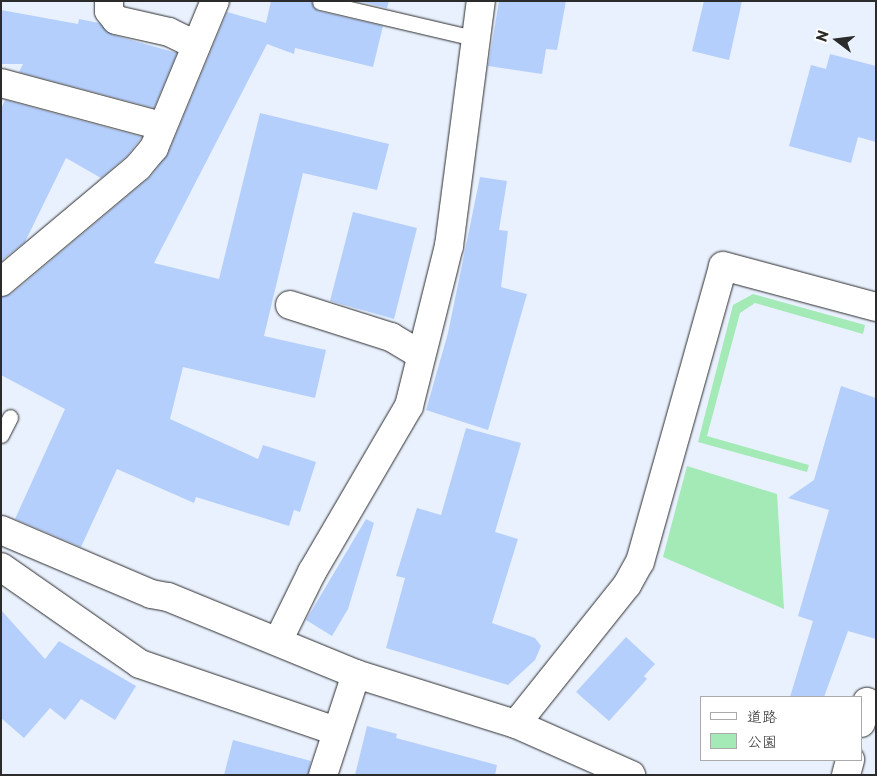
<!DOCTYPE html>
<meta charset="utf-8">
<style>
body{margin:0}
#map{position:relative;width:877px;height:776px;overflow:hidden;background:#e9f1fe;font-family:"Playpen Sans","Klee One",sans-serif}
div>[style]{position:absolute}
.green>*{inset:0;background:#a3eab7}
.building>*{inset:0;background:#b5cffd}
.roads{filter:drop-shadow(0 0 1px #2b2b2b) drop-shadow(0 0 1px #2b2b2b)}
.service>*{height:15px;margin:-7.5px;padding:0 7.5px;transform-origin:7.5px;border-radius:7.5px;background:#fff}
.minor>*{height:28px;margin:-14px;padding:0 14px;transform-origin:14px;border-radius:14px;background:#fff}
span{translate:-50% -50%;white-space:nowrap;text-align:center;line-height:1.15;-webkit-text-stroke:5px #fff;paint-order:stroke}
.frame{position:absolute;inset:0;border:2px solid #2b2b2b;pointer-events:none}
.legend{position:absolute;left:700px;top:696px;width:162px;height:65px;box-sizing:border-box;background:#fff;border:1px solid #aaa;margin:0;padding:6px 9px;list-style:none;font-size:15px;color:#2b2b2b}
.legend li{display:flex;align-items:center;gap:10px;height:25px}
.legend b{width:25px;border:1px solid #aaa}
.north{position:absolute;left:812px;top:15px;width:50px;height:50px;-webkit-text-stroke:4px #fff;paint-order:stroke;rotate:285deg;font-size:14px;font-weight:700;line-height:20px;text-align:center;color:#2b2b2b}
.north::after{content:'';display:block;margin:auto;width:18px;height:22px;background:#2b2b2b;clip-path:polygon(50% 0,100% 100%,50% 72%,0 100%)}
</style>
<div id="map">
<div class="green">
<i style="clip-path:polygon(753px 294px,865px 325px,863px 334px,755px 303px,740px 313px,707px 436px,809px 465px,807px 472px,698px 442px,733px 305px)"></i>
<i style="clip-path:polygon(687px 466px,777px 494px,784px 609px,663px 557px)"></i>
</div>
<div class="building">
<i style="clip-path:polygon(271px 1px,311px 1px,318px 11px,383px 26px,373px 67px,295px 48px,294px 54px,267px 44px,154px 263px,219px 279px,260px 113px,389px 144px,377px 190px,303px 173px,264px 336px,326px 350px,315px 398px,183px 367px,170px 419px,258px 459px,263px 445px,316px 462px,300px 512px,294px 510px,289px 526px,196px 497px,194px 503px,117px 469px,81px 547px,15px 519px,65px 409px,1px 375px,1px 297px,11px 294px,150px 177px,168px 154px,227px 12px,266px 23px)"></i>
<i style="clip-path:polygon(358px 1px,389px 1px,387px 8px)"></i>
<i style="clip-path:polygon(499px 1px,566px 1px,557px 50px,546px 49px,542px 74px,488px 66px)"></i>
<i style="clip-path:polygon(704px 1px,742px 1px,729px 60px,692px 51px)"></i>
<i style="clip-path:polygon(1px 10px,78px 24px,79px 19px,99px 23px,113px 35px,177px 53px,154px 108px,19px 72px,23px 64px,1px 64px)"></i>
<i style="clip-path:polygon(830px 54px,876px 66px,876px 142px,858px 137px,851px 163px,789px 146px,811px 65px,826px 69px)"></i>
<i style="clip-path:polygon(5px 100px,142px 137px,127px 156px,101px 178px,66px 158px,25px 242px,1px 261px,1px 109px)"></i>
<i style="clip-path:polygon(480px 177px,507px 181px,499px 230px,508px 231px,501px 287px,527px 294px,488px 430px,426px 410px,448px 333px)"></i>
<i style="clip-path:polygon(353px 212px,417px 228px,394px 319px,330px 301px)"></i>
<i style="clip-path:polygon(841px 386px,876px 398px,876px 639px,848px 631px,824px 697px,790px 697px,813px 621px,798px 616px,829px 510px,788px 498px,814px 480px)"></i>
<i style="clip-path:polygon(466px 428px,521px 443px,495px 532px,518px 539px,492px 623px,535px 638px,541px 646px,535px 660px,508px 685px,386px 648px,405px 578px,396px 576px,417px 508px,441px 515px)"></i>
<i style="clip-path:polygon(366px 519px,374px 523px,348px 609px,332px 636px,306px 620px)"></i>
<i style="clip-path:polygon(1px 610px,45px 659px,59px 641px,136px 686px,115px 720px,81px 699px,65px 720px,50px 708px,24px 738px,1px 718px)"></i>
<i style="clip-path:polygon(626px 637px,655px 664px,644px 676px,647px 679px,609px 721px,576px 692px)"></i>
<i style="clip-path:polygon(367px 726px,397px 734px,396px 738px,497px 765px,495px 775px,355px 775px)"></i>
<i style="clip-path:polygon(233px 740px,311px 761px,308px 775px,224px 775px)"></i>
</div>
<div class="roads">
<div class="service">
<i style="left:320px;top:2px;width:157px;rotate:13.2deg"></i>
<i style="left:1px;top:435px;width:20px;rotate:-63deg"></i>
</div>
<div class="minor">
<i style="left:109px;top:1px;width:10px;rotate:90deg"></i>
<i style="left:109px;top:11px;width:11px;rotate:52deg"></i>
<i style="left:116px;top:20px;width:54px;rotate:12.8deg"></i>
<i style="left:169px;top:32px;width:30px;rotate:26deg"></i>
<i style="left:1px;top:83px;width:167px;rotate:15deg"></i>
<i style="left:1px;top:282px;width:179px;rotate:-40deg"></i>
<i style="left:138px;top:167px;width:25px;rotate:-50deg"></i>
<i style="left:154px;top:148px;width:159px;rotate:-67.5deg"></i>
<i style="left:290px;top:305px;width:106px;rotate:17.6deg"></i>
<i style="left:391px;top:337px;width:35px;rotate:31deg"></i>
<i style="left:1px;top:530px;width:163px;rotate:23.1deg"></i>
<i style="left:151px;top:594px;width:17px;rotate:10deg"></i>
<i style="left:168px;top:597px;width:203px;rotate:22.3deg"></i>
<i style="left:356px;top:674px;width:168px;rotate:17.4deg"></i>
<i style="left:516px;top:724px;width:126px;rotate:23.9deg"></i>
<i style="left:1px;top:567px;width:169px;rotate:34.9deg"></i>
<i style="left:140px;top:664px;width:207px;rotate:18.9deg"></i>
<i style="left:278px;top:641px;width:77px;rotate:-63.8deg"></i>
<i style="left:312px;top:572px;width:192px;rotate:-59.7deg"></i>
<i style="left:409px;top:406px;width:165px;rotate:-76deg"></i>
<i style="left:449px;top:246px;width:247px;rotate:-82.6deg"></i>
<i style="left:861px;top:723px;width:22px;rotate:-74deg"></i>
<i style="left:516px;top:724px;width:178px;rotate:-51.4deg"></i>
<i style="left:627px;top:585px;width:26px;rotate:-61deg"></i>
<i style="left:640px;top:562px;width:307px;rotate:-74.3deg"></i>
<i style="left:723px;top:266px;width:158px;rotate:15deg"></i>
<i style="left:323px;top:775px;width:106px;rotate:-71.9deg"></i>
<i style="left:846px;top:775px;width:16px;rotate:-75deg"></i>
</div>
</div>
<div class="frame"></div>
<ul class="legend">
<li><b style="height:6px;background:#fff"></b>道路</li>
<li><b style="height:14px;background:#a3eab7"></b>公園</li>
</ul>
<div class="north">N</div>
</div>
